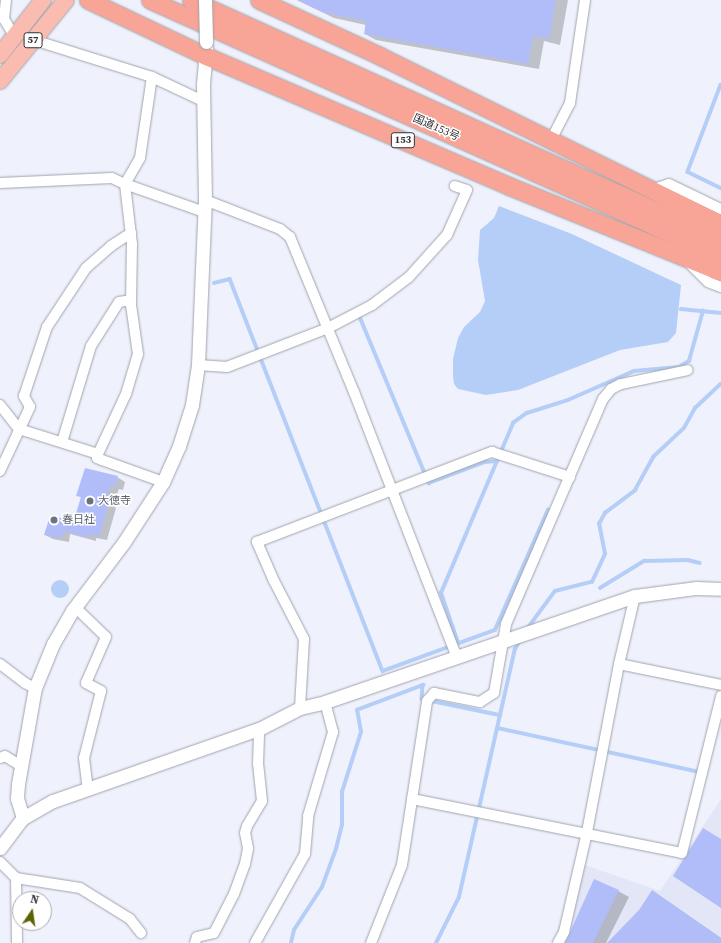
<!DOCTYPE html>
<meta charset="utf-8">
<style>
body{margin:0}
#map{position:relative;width:721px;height:943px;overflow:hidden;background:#eff2fc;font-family:"Source Serif 4","Noto Sans JP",serif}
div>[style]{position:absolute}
.built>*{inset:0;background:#e2e6f7}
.water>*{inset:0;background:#b4cef7}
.round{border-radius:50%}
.shadow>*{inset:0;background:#0003}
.stream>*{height:3.5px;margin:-1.75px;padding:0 1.75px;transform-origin:1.75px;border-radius:1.75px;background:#b4cef7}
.building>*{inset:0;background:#b1bdf9}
.roads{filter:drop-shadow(0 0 1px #a0a3ac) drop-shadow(0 0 1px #a0a3ac)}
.minor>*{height:10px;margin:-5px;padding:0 5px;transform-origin:5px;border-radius:5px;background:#fff}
.tertiary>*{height:13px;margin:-6.5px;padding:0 6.5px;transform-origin:6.5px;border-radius:6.5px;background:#fff}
.primary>*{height:16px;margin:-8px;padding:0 8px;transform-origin:8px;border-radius:8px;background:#fabbb0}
.trunk>*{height:17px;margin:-8.5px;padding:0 8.5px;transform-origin:8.5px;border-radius:8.5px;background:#f8a496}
.bridges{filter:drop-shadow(0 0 1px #a0a3ac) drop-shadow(0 0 1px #a0a3ac)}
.tertiary-bridge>*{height:13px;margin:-6.5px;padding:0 6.5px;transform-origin:6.5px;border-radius:6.5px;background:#fff}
.dots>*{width:11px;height:11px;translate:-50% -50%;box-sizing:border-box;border:2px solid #fff;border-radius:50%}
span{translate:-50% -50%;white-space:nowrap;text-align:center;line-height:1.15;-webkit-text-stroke:3px #fff;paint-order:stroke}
.shield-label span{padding:1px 3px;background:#fff;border:1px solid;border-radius:3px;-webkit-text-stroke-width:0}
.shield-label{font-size:10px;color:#2f3034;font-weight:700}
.street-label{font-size:11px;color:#2f3034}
.worship-label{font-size:11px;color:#5b616d}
.left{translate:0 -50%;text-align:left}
.north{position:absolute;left:12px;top:891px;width:40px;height:40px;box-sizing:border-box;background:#fff;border:1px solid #acacae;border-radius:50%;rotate:13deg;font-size:11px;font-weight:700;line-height:16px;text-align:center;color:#2f3034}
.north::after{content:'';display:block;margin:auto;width:14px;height:18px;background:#5b6404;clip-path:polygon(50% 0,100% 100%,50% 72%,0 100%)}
</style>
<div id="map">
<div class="built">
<i style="clip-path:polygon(721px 799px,721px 943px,561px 943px,568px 929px,585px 865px,660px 891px)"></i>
</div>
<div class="water">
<i style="clip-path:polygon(499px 206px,572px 234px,681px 285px,676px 333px,668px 342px,620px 350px,518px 390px,486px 395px,458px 389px,454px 384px,453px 376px,453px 359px,458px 338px,464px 327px,480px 312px,485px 301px,478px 260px,480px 230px,494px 218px)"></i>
<i class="round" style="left:51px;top:580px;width:18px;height:18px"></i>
</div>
<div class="shadow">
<i style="clip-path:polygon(297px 0,568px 0,560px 45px,544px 41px,539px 69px,376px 40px,365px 34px,366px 25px,334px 18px)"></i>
<i style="clip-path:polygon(117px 477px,125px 482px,123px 490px,119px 489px,113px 506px,116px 508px,107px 540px,96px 538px,96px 541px,70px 534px,69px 542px,53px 539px,45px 535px,75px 521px,82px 498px,77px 495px)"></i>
<i style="clip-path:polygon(618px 891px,629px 897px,606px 943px,566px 943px)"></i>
<i style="clip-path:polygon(653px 891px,721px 938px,721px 943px,608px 943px,640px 910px)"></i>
</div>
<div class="stream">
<i style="left:721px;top:85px;width:93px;rotate:110.8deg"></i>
<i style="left:688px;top:172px;width:37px;rotate:26deg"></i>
<i style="left:214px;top:283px;width:16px;rotate:-14deg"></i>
<i style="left:230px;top:279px;width:421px;rotate:68.7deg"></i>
<i style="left:383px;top:671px;width:119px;rotate:-20.1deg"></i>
<i style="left:495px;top:630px;width:131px;rotate:-66.2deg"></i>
<i style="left:681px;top:309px;width:40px;rotate:5.7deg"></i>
<i style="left:360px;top:317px;width:180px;rotate:67.4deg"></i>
<i style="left:429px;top:483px;width:60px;rotate:-20.6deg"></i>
<i style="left:485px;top:462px;width:12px;rotate:-5deg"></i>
<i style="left:600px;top:588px;width:52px;rotate:-31.5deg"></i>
<i style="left:644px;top:561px;width:44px;rotate:-1.3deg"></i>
<i style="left:688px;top:560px;width:12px;rotate:14deg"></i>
<i style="left:527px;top:629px;width:47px;rotate:-53.6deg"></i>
<i style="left:555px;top:591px;width:38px;rotate:-14deg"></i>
<i style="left:592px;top:582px;width:31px;rotate:-65deg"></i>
<i style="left:605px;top:554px;width:31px;rotate:-101deg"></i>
<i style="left:599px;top:524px;width:13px;rotate:-61deg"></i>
<i style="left:605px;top:513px;width:38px;rotate:-37deg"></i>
<i style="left:635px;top:490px;width:38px;rotate:-61deg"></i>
<i style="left:653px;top:457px;width:42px;rotate:-43.1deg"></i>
<i style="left:684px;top:428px;width:23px;rotate:-61deg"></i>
<i style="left:695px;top:408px;width:35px;rotate:-43deg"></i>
<i style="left:458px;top:643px;width:53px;rotate:-108.8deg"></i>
<i style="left:441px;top:593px;width:185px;rotate:-67deg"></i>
<i style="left:513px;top:423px;width:17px;rotate:-36deg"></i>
<i style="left:527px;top:413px;width:43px;rotate:-17.6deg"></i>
<i style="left:568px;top:400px;width:72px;rotate:-23.7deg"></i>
<i style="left:634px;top:371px;width:45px;rotate:-5.1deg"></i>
<i style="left:679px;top:367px;width:12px;rotate:-31deg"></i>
<i style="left:689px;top:361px;width:52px;rotate:-74.4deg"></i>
<i style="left:498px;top:728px;width:207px;rotate:12.3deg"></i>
<i style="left:291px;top:943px;width:13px;rotate:-77deg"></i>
<i style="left:294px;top:930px;width:51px;rotate:-56.9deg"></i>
<i style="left:322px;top:887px;width:40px;rotate:-69.8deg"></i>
<i style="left:336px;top:849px;width:25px;rotate:-76deg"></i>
<i style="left:342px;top:825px;width:33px;rotate:-90deg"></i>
<i style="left:342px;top:792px;width:63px;rotate:-72.4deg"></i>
<i style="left:361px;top:732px;width:22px;rotate:-100deg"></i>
<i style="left:357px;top:710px;width:71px;rotate:-20.7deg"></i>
<i style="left:423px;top:685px;width:14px;rotate:94deg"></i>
<i style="left:422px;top:699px;width:80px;rotate:11.6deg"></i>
<i style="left:436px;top:943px;width:51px;rotate:-63.4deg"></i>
<i style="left:459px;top:897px;width:254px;rotate:-77.3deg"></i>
<i style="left:515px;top:649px;width:12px;rotate:-59deg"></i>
</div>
<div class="building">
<i style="clip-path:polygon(297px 0,556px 0,549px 39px,533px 36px,528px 64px,364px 34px,366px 21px,322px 12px)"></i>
<i style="clip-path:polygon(85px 468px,118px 476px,115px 486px,111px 485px,105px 502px,109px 503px,99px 536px,89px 534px,88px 537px,63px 531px,62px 538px,44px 535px,50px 516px,74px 520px,81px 497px,76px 496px)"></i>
<i style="clip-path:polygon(703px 828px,721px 839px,721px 908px,673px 876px)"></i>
<i style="clip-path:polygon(594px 879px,619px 890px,593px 943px,565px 943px)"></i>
<i style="clip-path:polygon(652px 890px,721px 938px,721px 943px,607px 943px,639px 910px)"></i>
</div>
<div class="roads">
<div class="minor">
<i style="left:6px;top:0;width:19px;rotate:96deg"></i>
<i style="left:4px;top:19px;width:21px;rotate:59deg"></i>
<i style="left:152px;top:77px;width:56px;rotate:25.2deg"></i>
<i style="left:551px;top:140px;width:42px;rotate:-62.8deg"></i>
<i style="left:570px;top:103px;width:104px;rotate:-81.7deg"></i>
<i style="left:0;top:183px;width:112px;rotate:-2.6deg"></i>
<i style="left:112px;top:178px;width:14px;rotate:25deg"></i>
<i style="left:125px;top:184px;width:30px;rotate:-60deg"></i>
<i style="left:140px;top:158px;width:82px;rotate:-81.6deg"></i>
<i style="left:152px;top:77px;width:124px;rotate:-162.6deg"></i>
<i style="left:651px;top:190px;width:19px;rotate:-18deg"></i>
<i style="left:669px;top:184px;width:58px;rotate:25.7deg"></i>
<i style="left:205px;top:200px;width:80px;rotate:21.1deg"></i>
<i style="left:280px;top:229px;width:13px;rotate:39deg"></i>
<i style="left:290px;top:237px;width:168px;rotate:67.6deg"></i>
<i style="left:354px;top:392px;width:284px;rotate:68.8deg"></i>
<i style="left:688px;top:262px;width:28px;rotate:45deg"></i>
<i style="left:708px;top:282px;width:14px;rotate:21deg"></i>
<i style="left:198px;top:365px;width:29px;rotate:4deg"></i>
<i style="left:227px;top:367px;width:108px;rotate:-21.1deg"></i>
<i style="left:328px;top:328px;width:50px;rotate:-27.6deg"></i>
<i style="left:372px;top:305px;width:46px;rotate:-37.1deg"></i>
<i style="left:409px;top:277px;width:57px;rotate:-47.9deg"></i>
<i style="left:447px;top:235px;width:49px;rotate:-66deg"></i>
<i style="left:467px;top:190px;width:13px;rotate:-162deg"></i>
<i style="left:0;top:405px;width:31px;rotate:52deg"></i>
<i style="left:19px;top:429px;width:83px;rotate:17.6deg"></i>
<i style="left:98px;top:454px;width:4px;rotate:104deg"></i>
<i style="left:97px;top:458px;width:5px;rotate:22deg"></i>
<i style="left:102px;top:460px;width:65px;rotate:19.8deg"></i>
<i style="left:62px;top:442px;width:100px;rotate:-73.2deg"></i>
<i style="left:91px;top:346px;width:52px;rotate:-57.5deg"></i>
<i style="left:119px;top:302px;width:12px;rotate:-9deg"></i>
<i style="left:98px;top:454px;width:66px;rotate:-65deg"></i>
<i style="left:126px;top:394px;width:42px;rotate:-73.3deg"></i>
<i style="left:138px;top:354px;width:49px;rotate:-98.1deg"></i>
<i style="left:131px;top:305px;width:61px;rotate:-89.1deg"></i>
<i style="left:132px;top:244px;width:60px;rotate:-96.7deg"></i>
<i style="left:125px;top:184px;width:84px;rotate:19.5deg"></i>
<i style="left:0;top:471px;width:71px;rotate:-64.9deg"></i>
<i style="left:30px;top:407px;width:13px;rotate:-119deg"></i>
<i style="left:24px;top:396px;width:73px;rotate:-71.6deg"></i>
<i style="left:47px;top:327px;width:71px;rotate:-56.5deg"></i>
<i style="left:86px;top:268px;width:33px;rotate:-41deg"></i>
<i style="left:111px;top:246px;width:24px;rotate:-33deg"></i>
<i style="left:75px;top:607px;width:43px;rotate:44.1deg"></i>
<i style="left:106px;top:637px;width:50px;rotate:113.5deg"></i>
<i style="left:86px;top:683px;width:17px;rotate:28deg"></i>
<i style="left:101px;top:691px;width:69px;rotate:104.2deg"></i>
<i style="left:84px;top:758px;width:31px;rotate:83deg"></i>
<i style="left:0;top:664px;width:31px;rotate:37deg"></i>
<i style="left:25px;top:683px;width:11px;rotate:27deg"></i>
<i style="left:619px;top:664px;width:104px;rotate:11.6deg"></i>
<i style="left:300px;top:708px;width:69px;rotate:-86.7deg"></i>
<i style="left:304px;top:639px;width:65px;rotate:-117.3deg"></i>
<i style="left:274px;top:581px;width:43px;rotate:-113.6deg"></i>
<i style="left:257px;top:542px;width:252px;rotate:-21deg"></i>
<i style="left:492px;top:452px;width:82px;rotate:17.8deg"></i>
<i style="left:0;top:758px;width:5px;rotate:-22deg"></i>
<i style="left:5px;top:756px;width:19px;rotate:32deg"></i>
<i style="left:412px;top:799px;width:275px;rotate:11.3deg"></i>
<i style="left:682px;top:853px;width:162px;rotate:-76deg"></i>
<i style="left:0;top:862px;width:23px;rotate:45deg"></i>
<i style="left:16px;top:878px;width:65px;rotate:8.9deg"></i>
<i style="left:80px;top:888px;width:59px;rotate:31.8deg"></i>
<i style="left:130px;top:919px;width:18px;rotate:52deg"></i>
<i style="left:16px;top:878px;width:65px;rotate:89.1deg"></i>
<i style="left:195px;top:943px;width:6px;rotate:-72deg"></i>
<i style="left:197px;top:937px;width:17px;rotate:-13deg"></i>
<i style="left:214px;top:933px;width:44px;rotate:-62.9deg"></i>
<i style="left:234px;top:894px;width:32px;rotate:-70deg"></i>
<i style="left:245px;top:864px;width:16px;rotate:-79deg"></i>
<i style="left:248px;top:848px;width:15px;rotate:-101deg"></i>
<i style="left:245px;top:833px;width:7px;rotate:-74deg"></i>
<i style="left:247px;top:826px;width:29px;rotate:-59deg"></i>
<i style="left:262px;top:801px;width:37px;rotate:-96deg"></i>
<i style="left:258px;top:764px;width:35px;rotate:-88deg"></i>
<i style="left:255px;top:943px;width:102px;rotate:-60.7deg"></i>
<i style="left:305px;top:854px;width:38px;rotate:-85deg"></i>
<i style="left:308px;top:816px;width:88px;rotate:-73.4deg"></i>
<i style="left:333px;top:732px;width:31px;rotate:-105deg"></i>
<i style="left:371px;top:943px;width:84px;rotate:-68.3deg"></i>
<i style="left:402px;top:865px;width:166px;rotate:-81.3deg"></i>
<i style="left:427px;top:701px;width:11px;rotate:-49deg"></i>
<i style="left:434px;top:693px;width:47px;rotate:11.1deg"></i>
<i style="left:480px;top:702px;width:17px;rotate:-33deg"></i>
<i style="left:494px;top:693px;width:70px;rotate:-80.1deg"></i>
<i style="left:506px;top:624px;width:245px;rotate:-66.7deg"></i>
<i style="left:603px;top:399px;width:13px;rotate:-51deg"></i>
<i style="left:611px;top:389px;width:11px;rotate:-27deg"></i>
<i style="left:621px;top:384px;width:68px;rotate:-11.8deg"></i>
<i style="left:558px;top:943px;width:13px;rotate:-61deg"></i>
<i style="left:564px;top:932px;width:103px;rotate:-77deg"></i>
<i style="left:587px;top:832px;width:171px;rotate:-79.2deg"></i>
<i style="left:619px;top:664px;width:70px;rotate:-76.8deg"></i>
</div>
<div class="tertiary">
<i style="left:23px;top:818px;width:21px;rotate:-107deg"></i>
<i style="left:17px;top:798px;width:14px;rotate:-86deg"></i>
<i style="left:18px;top:784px;width:97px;rotate:-80deg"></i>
<i style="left:35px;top:688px;width:48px;rotate:-67.8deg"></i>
<i style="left:53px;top:644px;width:38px;rotate:-60deg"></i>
<i style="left:72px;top:611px;width:86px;rotate:-53deg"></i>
<i style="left:124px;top:542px;width:72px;rotate:-57deg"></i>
<i style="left:163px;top:482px;width:39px;rotate:-66deg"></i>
<i style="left:179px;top:446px;width:43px;rotate:-72.4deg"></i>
<i style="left:192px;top:405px;width:40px;rotate:-81.5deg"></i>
<i style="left:198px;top:365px;width:165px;rotate:-87.6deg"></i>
<i style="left:205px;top:200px;width:116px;rotate:-91deg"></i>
<i style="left:203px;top:84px;width:36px;rotate:-85deg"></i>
<i style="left:0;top:848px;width:38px;rotate:-53deg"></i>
<i style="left:23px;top:818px;width:34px;rotate:-30deg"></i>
<i style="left:53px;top:801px;width:218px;rotate:-19.3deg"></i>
<i style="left:259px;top:729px;width:46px;rotate:-27.1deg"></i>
<i style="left:300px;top:708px;width:26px;rotate:-13deg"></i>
<i style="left:325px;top:702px;width:328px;rotate:-18.9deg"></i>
<i style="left:635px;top:596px;width:62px;rotate:-7.5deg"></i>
<i style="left:696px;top:588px;width:25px;rotate:2deg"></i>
</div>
<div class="primary">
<i style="left:0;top:55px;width:70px;rotate:-52deg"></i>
<i style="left:0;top:81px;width:104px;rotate:-50.8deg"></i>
</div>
<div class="trunk">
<i style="left:88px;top:0;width:131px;rotate:25.4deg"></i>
<i style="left:206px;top:56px;width:330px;rotate:23.2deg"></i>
<i style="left:509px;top:186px;width:229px;rotate:22.1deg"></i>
<i style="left:150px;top:0;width:626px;rotate:24.15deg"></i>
<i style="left:191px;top:0;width:582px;rotate:24.36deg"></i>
<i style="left:259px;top:0;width:133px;rotate:24.8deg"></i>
<i style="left:380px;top:56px;width:380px;rotate:26.2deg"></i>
</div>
</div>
<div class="bridges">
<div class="tertiary-bridge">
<i style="left:205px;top:0;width:42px;rotate:88.6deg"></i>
</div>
</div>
<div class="dots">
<i style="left:90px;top:501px;background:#6b7280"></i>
<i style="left:54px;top:520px;background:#6b7280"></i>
</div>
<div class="shield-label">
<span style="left:33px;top:40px">57</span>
<span style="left:403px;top:140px">153</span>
</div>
<div class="street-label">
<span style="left:436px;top:128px;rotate:24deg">国道153号</span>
</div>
<div class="worship-label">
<span class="left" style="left:98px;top:501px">大徳寺</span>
<span class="left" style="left:62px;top:520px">春日社</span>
</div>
<div class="north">N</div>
</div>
